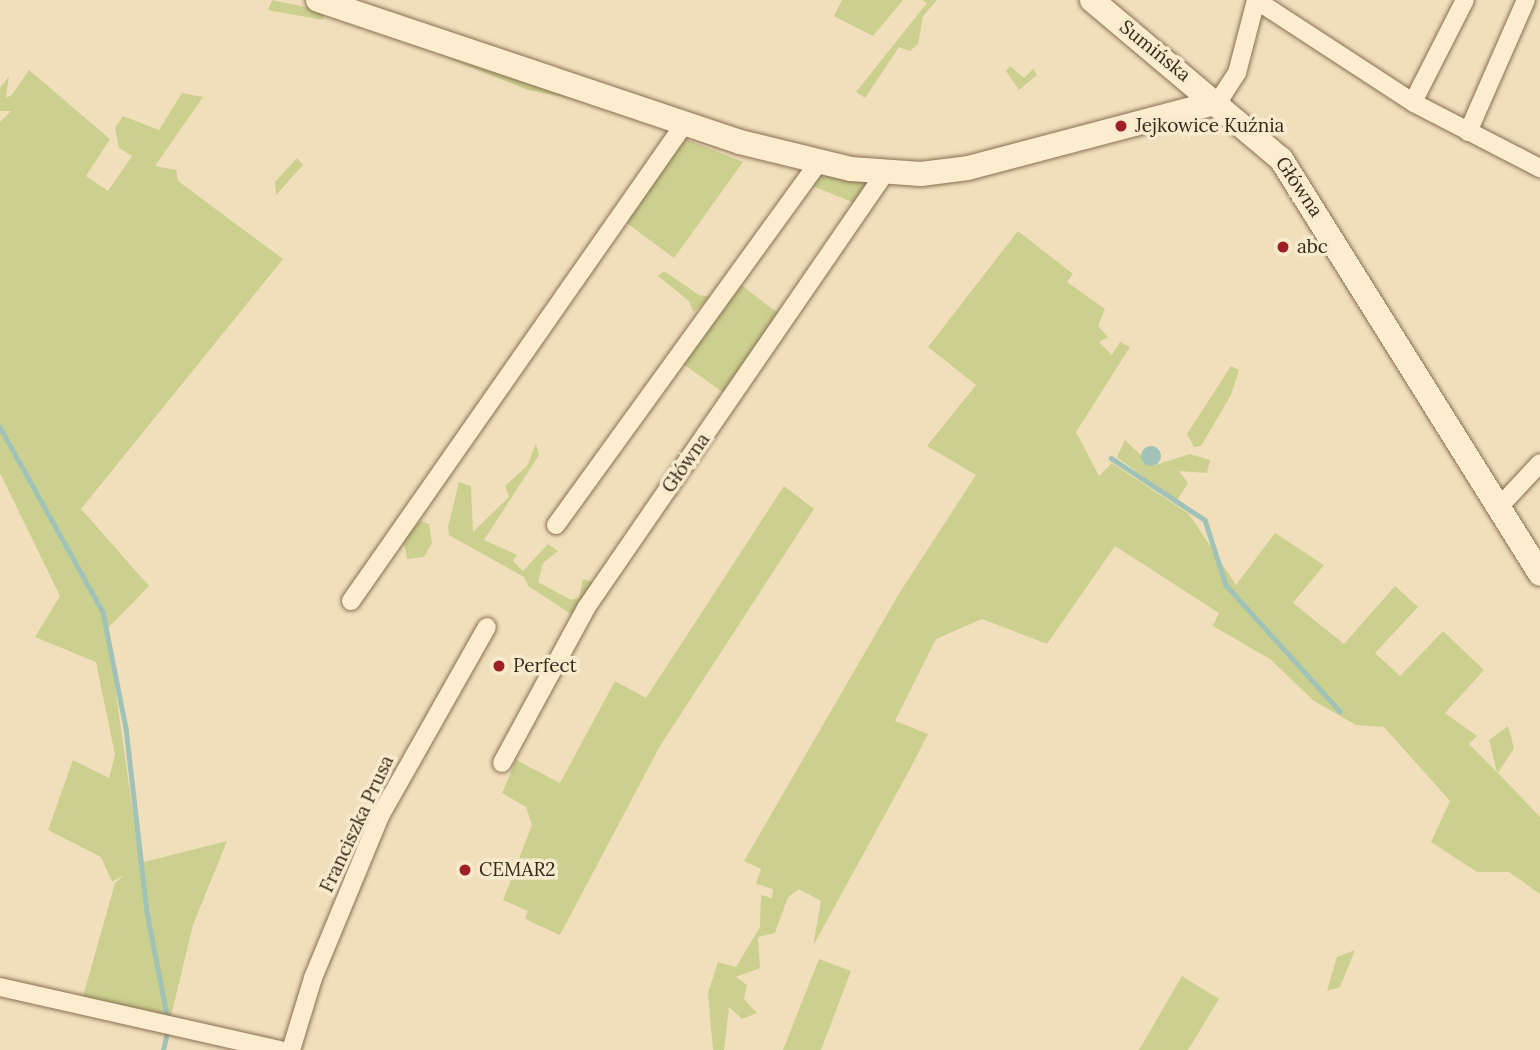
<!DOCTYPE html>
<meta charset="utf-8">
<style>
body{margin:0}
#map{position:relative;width:1540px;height:1050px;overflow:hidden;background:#f1dfbc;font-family:Lora,serif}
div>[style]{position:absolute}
.green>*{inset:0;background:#cbd08f}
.water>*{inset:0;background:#a0c2b7}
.round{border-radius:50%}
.stream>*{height:4.5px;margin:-2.25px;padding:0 2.25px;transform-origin:2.25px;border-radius:2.25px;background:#a0c2b7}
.roads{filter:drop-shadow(0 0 2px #8a6f54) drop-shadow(0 0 2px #8a6f54)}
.street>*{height:18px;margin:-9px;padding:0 9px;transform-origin:9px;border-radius:9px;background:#fcedcf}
.secondary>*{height:24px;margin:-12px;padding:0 12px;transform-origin:12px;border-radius:12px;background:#fcedcf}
.dots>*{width:19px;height:19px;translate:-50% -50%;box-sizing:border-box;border:4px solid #f8eacc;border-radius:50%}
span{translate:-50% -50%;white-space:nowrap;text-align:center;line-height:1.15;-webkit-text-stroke:7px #f8eacc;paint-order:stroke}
.street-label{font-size:19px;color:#38271a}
.poi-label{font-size:19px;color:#38271a}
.left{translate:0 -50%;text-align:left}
</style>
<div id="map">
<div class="green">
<i style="clip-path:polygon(272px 0,324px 11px,323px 20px,268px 10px)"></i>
<i style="clip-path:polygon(842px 0,903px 0,873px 36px,834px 16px)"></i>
<i style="clip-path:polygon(922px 0,937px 0,923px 16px,918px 44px,910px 51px,899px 47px,865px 98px,856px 92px,927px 3px)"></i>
<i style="clip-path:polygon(445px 57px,474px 59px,579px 100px,528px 90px)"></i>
<i style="clip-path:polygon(1010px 66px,1024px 78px,1033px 69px,1037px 75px,1019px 90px,1006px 71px)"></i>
<i style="clip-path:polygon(29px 70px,110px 139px,86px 176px,108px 191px,132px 156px,119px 148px,115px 128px,123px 116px,159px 130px,182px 93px,203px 97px,155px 166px,176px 170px,178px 181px,283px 259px,81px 509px,149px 586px,107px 629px,140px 863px,227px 841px,193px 925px,170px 1020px,82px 1000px,115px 883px,124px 875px,112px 882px,101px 857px,48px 830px,73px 760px,109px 778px,115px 755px,96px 662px,35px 637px,60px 596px,0 473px,0 122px,11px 111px,0 111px,0 88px,9px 76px,6px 97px,11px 96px)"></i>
<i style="clip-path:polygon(685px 139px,743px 162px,674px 258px,624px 221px)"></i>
<i style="clip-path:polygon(297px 158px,303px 165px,276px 195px,275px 182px)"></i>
<i style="clip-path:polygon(817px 174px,826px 174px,870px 181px,857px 204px,808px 184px)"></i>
<i style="clip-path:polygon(1018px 231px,1073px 274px,1067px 282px,1105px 309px,1098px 326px,1108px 337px,1099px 342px,1112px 355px,1120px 342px,1130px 347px,1076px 432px,1099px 476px,1112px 463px,1189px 514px,1236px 585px,1275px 533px,1324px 565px,1293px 603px,1344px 644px,1395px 586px,1418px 607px,1375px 653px,1400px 676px,1443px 631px,1484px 670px,1445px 713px,1477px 736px,1469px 744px,1497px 772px,1489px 740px,1508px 726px,1514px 748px,1498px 773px,1540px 817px,1540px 894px,1509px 872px,1477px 872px,1431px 842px,1450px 801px,1384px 727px,1356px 725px,1314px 701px,1270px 659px,1213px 626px,1219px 613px,1115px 546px,1047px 644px,982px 619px,936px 639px,895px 721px,928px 734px,910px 769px,813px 946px,821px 901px,799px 889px,788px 897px,775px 933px,758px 937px,760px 968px,736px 977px,747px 985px,744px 999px,757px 1013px,742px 1019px,729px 1007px,724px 1050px,713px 1050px,708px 993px,718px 962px,736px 967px,760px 927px,761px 895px,772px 898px,773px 889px,756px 884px,761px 869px,744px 861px,900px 592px,976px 475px,927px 446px,976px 385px,928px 347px)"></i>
<i style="clip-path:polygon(664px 271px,699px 295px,712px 297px,693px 312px,689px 301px,658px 276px)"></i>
<i style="clip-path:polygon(736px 281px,779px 314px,724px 393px,679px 361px)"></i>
<i style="clip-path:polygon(1231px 366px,1239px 370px,1231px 395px,1201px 446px,1194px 447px,1187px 434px)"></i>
<i style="clip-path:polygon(1125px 440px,1152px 466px,1190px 454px,1210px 460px,1207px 473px,1179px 471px,1188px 483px,1176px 502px,1117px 457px)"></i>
<i style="clip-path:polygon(536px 444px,539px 455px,484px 540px,517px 555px,513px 561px,523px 571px,548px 544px,558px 551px,543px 563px,538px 582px,571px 600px,579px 598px,583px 579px,597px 583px,574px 616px,528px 586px,524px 577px,449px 535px,448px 527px,459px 482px,471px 486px,473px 532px,509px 497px,505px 486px,527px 466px)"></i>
<i style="clip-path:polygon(784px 486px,814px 509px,660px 746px,560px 935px,531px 922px,525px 918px,528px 911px,503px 900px,532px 825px,526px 807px,502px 793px,516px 760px,560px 783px,615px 681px,646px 698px)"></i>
<i style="clip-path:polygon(421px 521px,429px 524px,432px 543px,424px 557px,407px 559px,403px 536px)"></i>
<i style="clip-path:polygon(1355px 950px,1340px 987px,1327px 991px,1337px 957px)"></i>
<i style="clip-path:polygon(819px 959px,851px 971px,821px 1050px,783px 1050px)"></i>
<i style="clip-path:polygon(1182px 976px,1219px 999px,1188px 1050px,1139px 1050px)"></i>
</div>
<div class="water">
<i class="round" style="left:1141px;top:446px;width:20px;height:20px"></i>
</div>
<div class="stream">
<i style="left:0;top:427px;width:212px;rotate:60.9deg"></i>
<i style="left:103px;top:612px;width:118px;rotate:78.8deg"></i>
<i style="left:126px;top:728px;width:185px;rotate:83.5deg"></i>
<i style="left:147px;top:912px;width:110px;rotate:79deg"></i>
<i style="left:1111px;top:458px;width:113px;rotate:33.4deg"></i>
<i style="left:1205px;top:520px;width:68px;rotate:72.1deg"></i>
<i style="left:1226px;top:585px;width:170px;rotate:47.9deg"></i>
<i style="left:163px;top:1050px;width:22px;rotate:-77deg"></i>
</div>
<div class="roads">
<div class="street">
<i style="left:1256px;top:0;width:189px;rotate:33.1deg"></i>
<i style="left:1414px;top:103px;width:142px;rotate:27.3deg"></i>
<i style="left:1218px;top:102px;width:35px;rotate:-57deg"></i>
<i style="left:1237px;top:73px;width:75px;rotate:-75.4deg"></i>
<i style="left:1413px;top:102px;width:114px;rotate:-63deg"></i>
<i style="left:1468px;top:132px;width:144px;rotate:-66.3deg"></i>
<i style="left:1499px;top:507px;width:60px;rotate:-47deg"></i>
<i style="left:556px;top:525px;width:447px;rotate:-54.1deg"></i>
<i style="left:351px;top:601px;width:583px;rotate:-55.06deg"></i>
<i style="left:502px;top:763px;width:176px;rotate:-61.5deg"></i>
<i style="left:586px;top:608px;width:528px;rotate:-55.5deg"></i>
<i style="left:0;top:987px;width:287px;rotate:12.7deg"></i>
<i style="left:291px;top:1050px;width:75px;rotate:-73deg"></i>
<i style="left:313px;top:978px;width:175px;rotate:-67.5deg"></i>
<i style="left:380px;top:816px;width:217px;rotate:-60.5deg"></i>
</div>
<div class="secondary">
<i style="left:318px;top:0;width:445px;rotate:18.6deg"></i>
<i style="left:740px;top:142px;width:114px;rotate:13.7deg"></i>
<i style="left:851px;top:169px;width:70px;rotate:4.1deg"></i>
<i style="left:921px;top:174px;width:47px;rotate:-7.3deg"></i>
<i style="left:968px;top:168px;width:259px;rotate:-14.8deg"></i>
<i style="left:1092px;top:0;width:247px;rotate:40.1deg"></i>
<i style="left:1281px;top:159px;width:489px;rotate:58deg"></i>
</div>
</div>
<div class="dots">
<i style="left:1121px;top:126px;background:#9e1f24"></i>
<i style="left:1283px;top:247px;background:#9e1f24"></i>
<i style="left:499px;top:666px;background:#9e1f24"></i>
<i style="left:465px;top:870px;background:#9e1f24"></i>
</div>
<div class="street-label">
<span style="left:1155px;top:51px;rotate:39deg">Sumińska</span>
<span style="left:1299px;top:187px;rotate:56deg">Główna</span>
<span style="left:686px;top:463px;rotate:-55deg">Główna</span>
<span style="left:357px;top:824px;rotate:-65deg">Franciszka Prusa</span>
</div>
<div class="poi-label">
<span class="left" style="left:1135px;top:126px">Jejkowice Kuźnia</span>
<span class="left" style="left:1297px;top:247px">abc</span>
<span class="left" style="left:513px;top:666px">Perfect</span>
<span class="left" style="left:479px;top:870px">CEMAR2</span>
</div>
</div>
